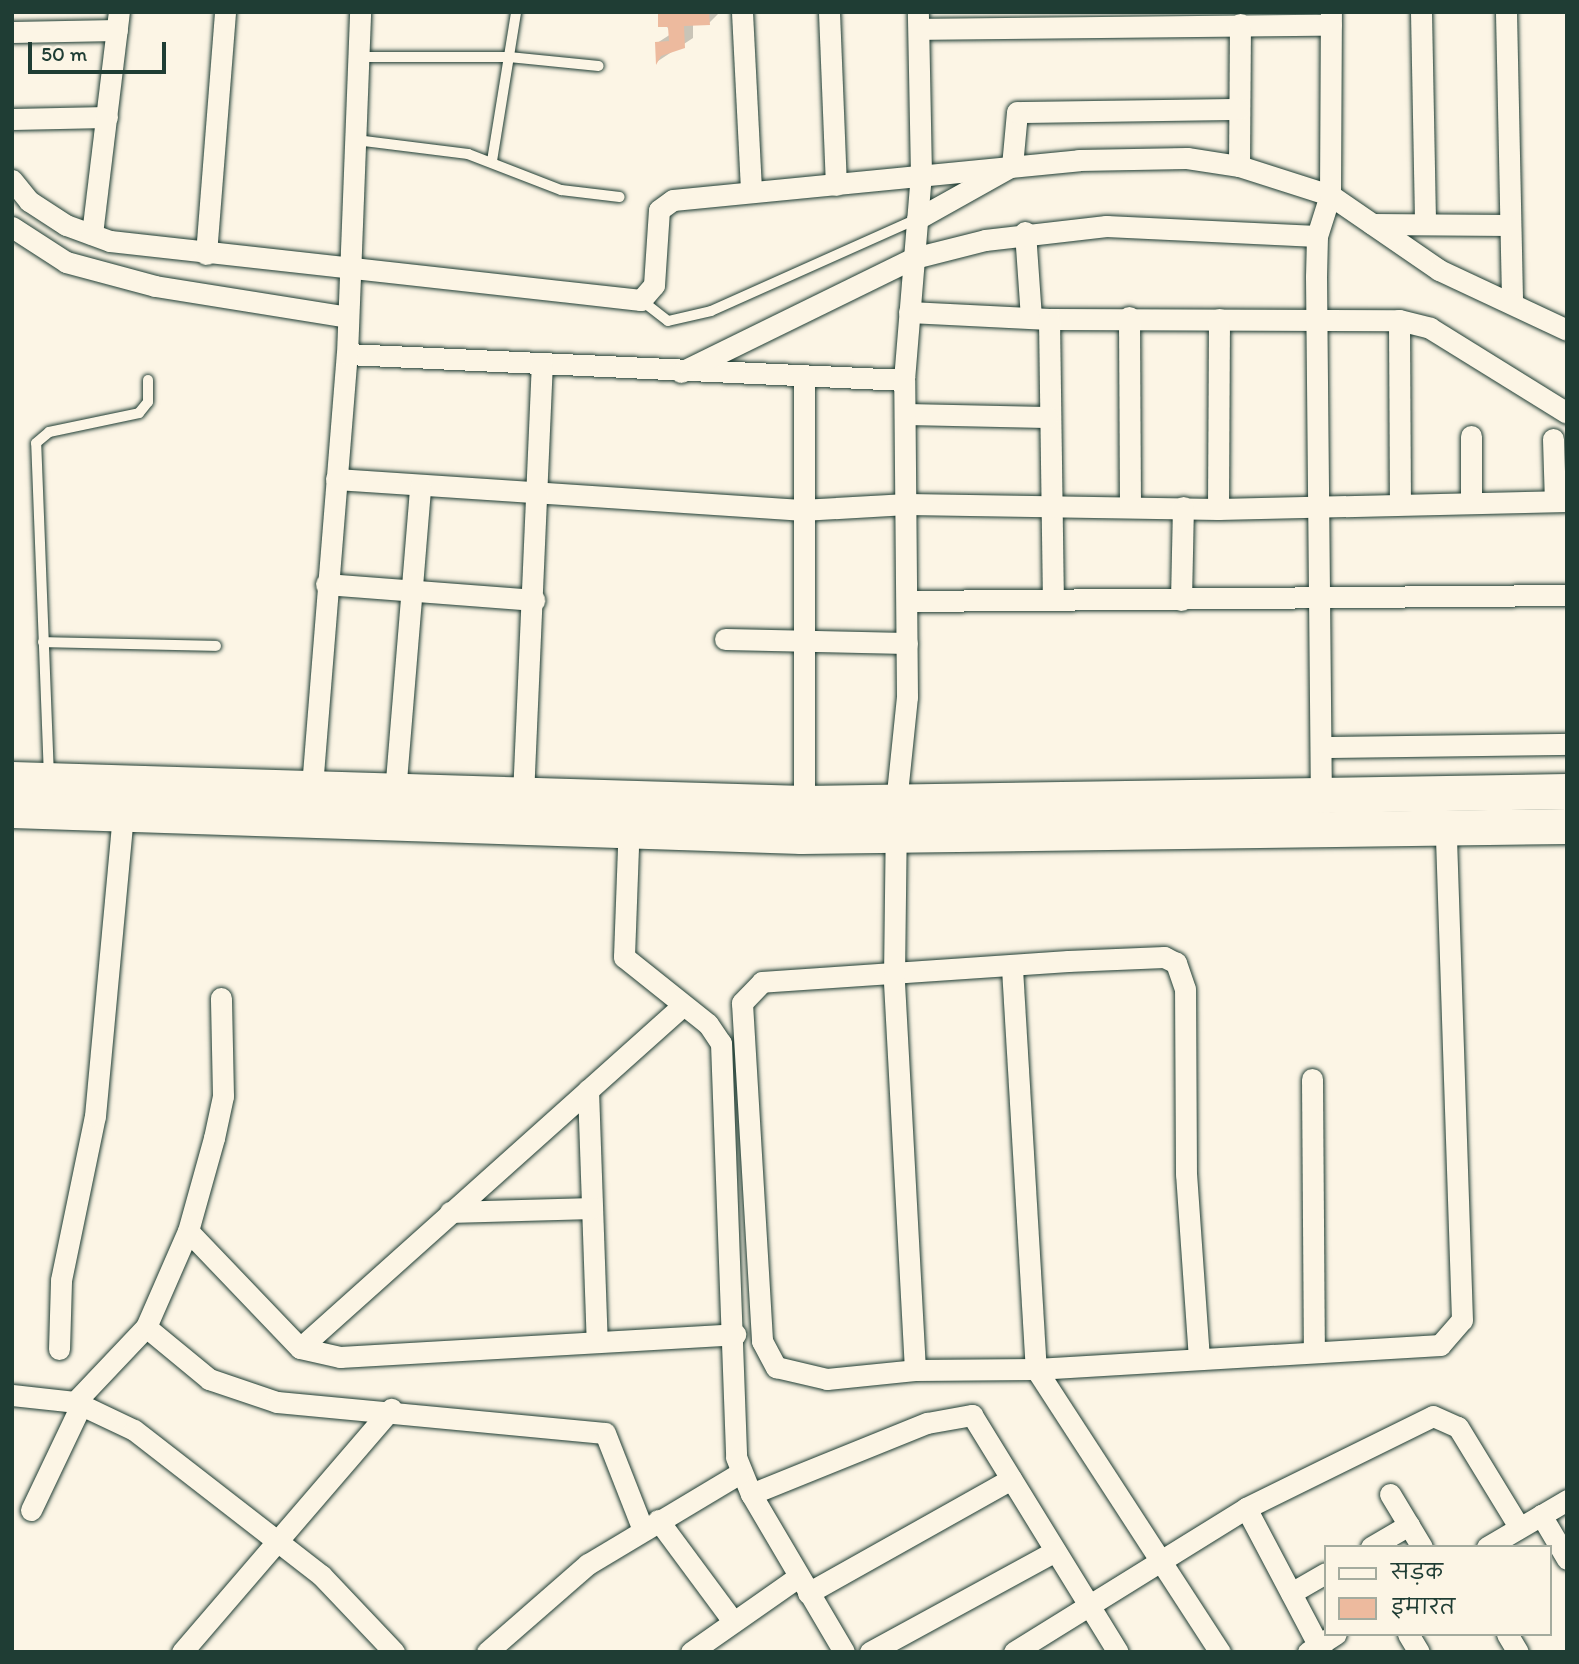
<!DOCTYPE html>
<meta charset="utf-8">
<style>
body{margin:0}
#map{position:relative;width:1579px;height:1664px;overflow:hidden;background:#fcf5e5;font-family:Itim,"Playpen Sans Deva",sans-serif}
div>[style]{position:absolute}
.shadow>*{inset:0;background:#0003}
.building>*{inset:0;background:#edba9e}
.roads{filter:drop-shadow(0 0 2px #1f3d34) drop-shadow(0 0 2px #1f3d34)}
.service>*{height:10px;margin:-5px;padding:0 5px;transform-origin:5px;border-radius:5px;background:#fcf5e5}
.minor>*{height:21px;margin:-10.5px;padding:0 10.5px;transform-origin:10.5px;border-radius:10.5px;background:#fcf5e5}
.primary>*{height:35px;margin:-17.5px;padding:0 17.5px;transform-origin:17.5px;border-radius:17.5px;background:#fcf5e5}
span{translate:-50% -50%;white-space:nowrap;text-align:center;line-height:1.15;-webkit-text-stroke:6px #fcf5e5;paint-order:stroke}
.frame{position:absolute;inset:0;border:14px solid #1f3d34;pointer-events:none}
.legend{position:absolute;left:1324px;top:1545px;width:228px;height:91px;box-sizing:border-box;background:#fcf5e5;border:2px solid #a4ab9e;margin:0;padding:9px 12px;list-style:none;font-size:21px;color:#1f3d34}
.legend li{display:flex;align-items:center;gap:14px;height:35px}
.legend b{width:35px;border:2px solid #a4ab9e}
.scale{position:absolute;left:28px;top:42px;width:138px;height:32px;box-sizing:border-box;border:4px solid #1f3d34;border-top:0;padding-left:9px;font-size:21px;line-height:24px;white-space:nowrap;color:#1f3d34;-webkit-text-stroke:5px #fcf5e5;paint-order:stroke}
</style>
<div id="map">
<div class="shadow">
<i style="clip-path:polygon(659px 12px,718px 12px,718px 14px,709px 23px,693px 23px,693px 38px,658px 61px,657px 43px,671px 34px)"></i>
</div>
<div class="building">
<i style="clip-path:polygon(658px 12px,709px 12px,710px 25px,684px 26px,685px 48px,661px 56px,656px 65px,655px 42px,669px 41px,668px 27px,658px 27px)"></i>
</div>
<div class="roads">
<div class="service">
<i style="left:359px;top:57px;width:150px"></i>
<i style="left:509px;top:57px;width:90px;rotate:5.7deg"></i>
<i style="left:356px;top:140px;width:113px;rotate:7.1deg"></i>
<i style="left:468px;top:154px;width:100px;rotate:21.2deg"></i>
<i style="left:561px;top:190px;width:59px;rotate:6.8deg"></i>
<i style="left:492px;top:161px;width:151px;rotate:-80.8deg"></i>
<i style="left:641px;top:300px;width:34px;rotate:38deg"></i>
<i style="left:668px;top:321px;width:44px;rotate:-13.1deg"></i>
<i style="left:711px;top:311px;width:226px;rotate:-24.1deg"></i>
<i style="left:43px;top:642px;width:173px;rotate:1.3deg"></i>
<i style="left:49px;top:777px;width:334px;rotate:-92.2deg"></i>
<i style="left:36px;top:443px;width:17px;rotate:-40deg"></i>
<i style="left:49px;top:432px;width:92px;rotate:-11.9deg"></i>
<i style="left:139px;top:413px;width:14px;rotate:-51deg"></i>
<i style="left:148px;top:402px;width:22px;rotate:-90deg"></i>
</div>
<div class="minor">
<i style="left:742px;top:12px;width:178px;rotate:87.1deg"></i>
<i style="left:829px;top:12px;width:173px;rotate:87.7deg"></i>
<i style="left:1421px;top:12px;width:211px;rotate:88.9deg"></i>
<i style="left:1506px;top:12px;width:291px;rotate:88.8deg"></i>
<i style="left:919px;top:29px;width:412px;rotate:-0.6deg"></i>
<i style="left:12px;top:32px;width:105px;rotate:-1.1deg"></i>
<i style="left:12px;top:119px;width:95px;rotate:-1.2deg"></i>
<i style="left:1239px;top:166px;width:142px;rotate:-89.6deg"></i>
<i style="left:12px;top:180px;width:27px;rotate:51deg"></i>
<i style="left:29px;top:201px;width:44px;rotate:33deg"></i>
<i style="left:66px;top:225px;width:47px;rotate:20deg"></i>
<i style="left:110px;top:241px;width:534px;rotate:6.34deg"></i>
<i style="left:641px;top:300px;width:20px;rotate:-49deg"></i>
<i style="left:654px;top:285px;width:75px;rotate:-86.2deg"></i>
<i style="left:659px;top:210px;width:17px;rotate:-36deg"></i>
<i style="left:673px;top:200px;width:408px;rotate:-5.6deg"></i>
<i style="left:1079px;top:160px;width:108px;rotate:-1.1deg"></i>
<i style="left:1187px;top:158px;width:53px;rotate:8.7deg"></i>
<i style="left:1239px;top:166px;width:96px;rotate:17.7deg"></i>
<i style="left:1330px;top:195px;width:132px;rotate:34.5deg"></i>
<i style="left:1439px;top:270px;width:141px;rotate:25.1deg"></i>
<i style="left:917px;top:219px;width:109px;rotate:-29.2deg"></i>
<i style="left:1012px;top:166px;width:54px;rotate:-84.7deg"></i>
<i style="left:1017px;top:112px;width:222px;rotate:-0.8deg"></i>
<i style="left:1372px;top:224px;width:137px;rotate:0.4deg"></i>
<i style="left:12px;top:227px;width:64px;rotate:32.9deg"></i>
<i style="left:66px;top:262px;width:92px;rotate:15.1deg"></i>
<i style="left:155px;top:286px;width:195px;rotate:9.1deg"></i>
<i style="left:1025px;top:232px;width:86px;rotate:86deg"></i>
<i style="left:92px;top:234px;width:224px;rotate:-83.1deg"></i>
<i style="left:206px;top:254px;width:243px;rotate:-85.5deg"></i>
<i style="left:909px;top:312px;width:140px;rotate:2.9deg"></i>
<i style="left:1049px;top:319px;width:350px;rotate:0.2deg"></i>
<i style="left:1399px;top:320px;width:32px;rotate:14deg"></i>
<i style="left:1430px;top:328px;width:161px;rotate:31.8deg"></i>
<i style="left:1129px;top:317px;width:187px;rotate:89.7deg"></i>
<i style="left:1049px;top:319px;width:280px;rotate:89.2deg"></i>
<i style="left:1399px;top:320px;width:182px;rotate:89.7deg"></i>
<i style="left:347px;top:354px;width:558px;rotate:2.67deg"></i>
<i style="left:681px;top:372px;width:259px;rotate:-26.1deg"></i>
<i style="left:914px;top:258px;width:73px;rotate:-14.2deg"></i>
<i style="left:985px;top:240px;width:122px;rotate:-6.6deg"></i>
<i style="left:1106px;top:226px;width:211px;rotate:2.7deg"></i>
<i style="left:905px;top:414px;width:142px;rotate:1.2deg"></i>
<i style="left:1471px;top:436px;width:65px;rotate:90deg"></i>
<i style="left:1553px;top:439px;width:62px;rotate:88.2deg"></i>
<i style="left:336px;top:479px;width:466px;rotate:3.8deg"></i>
<i style="left:801px;top:510px;width:106px;rotate:-3.2deg"></i>
<i style="left:907px;top:504px;width:311px;rotate:0.9deg"></i>
<i style="left:1218px;top:509px;width:349px;rotate:-1.3deg"></i>
<i style="left:1218px;top:509px;width:190px;rotate:-89.7deg"></i>
<i style="left:326px;top:584px;width:209px;rotate:4.4deg"></i>
<i style="left:1181px;top:600px;width:93px;rotate:-88.8deg"></i>
<i style="left:909px;top:601px;width:658px;rotate:-0.52deg"></i>
<i style="left:725px;top:639px;width:182px;rotate:1.3deg"></i>
<i style="left:1321px;top:747px;width:246px;rotate:-0.7deg"></i>
<i style="left:395px;top:793px;width:307px;rotate:-85.3deg"></i>
<i style="left:523px;top:796px;width:432px;rotate:-87.5deg"></i>
<i style="left:311px;top:799px;width:446px;rotate:-85.4deg"></i>
<i style="left:347px;top:354px;width:342px;rotate:-87.8deg"></i>
<i style="left:804px;top:803px;width:424px;rotate:-90deg"></i>
<i style="left:1321px;top:806px;width:529px;rotate:-90.54deg"></i>
<i style="left:1316px;top:277px;width:41px;rotate:-88.6deg"></i>
<i style="left:1317px;top:236px;width:43px;rotate:-72.4deg"></i>
<i style="left:1330px;top:195px;width:183px;rotate:-89.7deg"></i>
<i style="left:629px;top:820px;width:137px;rotate:92.1deg"></i>
<i style="left:624px;top:957px;width:107px;rotate:38.6deg"></i>
<i style="left:708px;top:1024px;width:23px;rotate:56deg"></i>
<i style="left:721px;top:1043px;width:414px;rotate:87.9deg"></i>
<i style="left:736px;top:1457px;width:40px;rotate:68deg"></i>
<i style="left:751px;top:1494px;width:183px;rotate:59.5deg"></i>
<i style="left:1012px;top:968px;width:402px;rotate:86.6deg"></i>
<i style="left:1036px;top:1369px;width:338px;rotate:57deg"></i>
<i style="left:1312px;top:1079px;width:273px;rotate:89.6deg"></i>
<i style="left:588px;top:1090px;width:252px;rotate:88deg"></i>
<i style="left:450px;top:1212px;width:142px;rotate:-1.6deg"></i>
<i style="left:188px;top:1231px;width:162px;rotate:46.3deg"></i>
<i style="left:300px;top:1348px;width:41px;rotate:12.7deg"></i>
<i style="left:340px;top:1357px;width:396px;rotate:-3.3deg"></i>
<i style="left:146px;top:1327px;width:82px;rotate:39.5deg"></i>
<i style="left:209px;top:1379px;width:72px;rotate:18.7deg"></i>
<i style="left:277px;top:1402px;width:329px;rotate:5.4deg"></i>
<i style="left:605px;top:1433px;width:104px;rotate:68.6deg"></i>
<i style="left:300px;top:1348px;width:510px;rotate:-41.82deg"></i>
<i style="left:59px;top:1349px;width:69px;rotate:-88.3deg"></i>
<i style="left:61px;top:1280px;width:167px;rotate:-78.3deg"></i>
<i style="left:95px;top:1116px;width:302px;rotate:-84.7deg"></i>
<i style="left:1199px;top:1359px;width:185px;rotate:-94deg"></i>
<i style="left:1186px;top:1174px;width:185px;rotate:-90.3deg"></i>
<i style="left:1185px;top:989px;width:28px;rotate:-109deg"></i>
<i style="left:1176px;top:963px;width:13px;rotate:-153deg"></i>
<i style="left:1164px;top:957px;width:96px;rotate:177.6deg"></i>
<i style="left:1068px;top:961px;width:307px;rotate:176.1deg"></i>
<i style="left:762px;top:982px;width:29px;rotate:134deg"></i>
<i style="left:742px;top:1003px;width:339px;rotate:86.6deg"></i>
<i style="left:762px;top:1341px;width:30px;rotate:62deg"></i>
<i style="left:776px;top:1367px;width:52px;rotate:13.2deg"></i>
<i style="left:827px;top:1379px;width:88px;rotate:-5.8deg"></i>
<i style="left:915px;top:1370px;width:121px;rotate:-0.5deg"></i>
<i style="left:1036px;top:1369px;width:405px;rotate:-3.4deg"></i>
<i style="left:1440px;top:1345px;width:33px;rotate:-49deg"></i>
<i style="left:1462px;top:1320px;width:494px;rotate:-91.9deg"></i>
<i style="left:915px;top:1370px;width:394px;rotate:-93.1deg"></i>
<i style="left:894px;top:977px;width:174px;rotate:-89.3deg"></i>
<i style="left:896px;top:803px;width:107px;rotate:-84.1deg"></i>
<i style="left:907px;top:697px;width:317px;rotate:-90.5deg"></i>
<i style="left:904px;top:380px;width:206px;rotate:-85.3deg"></i>
<i style="left:921px;top:175px;width:163px;rotate:-91.1deg"></i>
<i style="left:12px;top:1395px;width:63px;rotate:6.3deg"></i>
<i style="left:75px;top:1402px;width:103px;rotate:-46.6deg"></i>
<i style="left:146px;top:1327px;width:105px;rotate:-66.4deg"></i>
<i style="left:188px;top:1231px;width:97px;rotate:-74.4deg"></i>
<i style="left:214px;top:1138px;width:43px;rotate:-77.9deg"></i>
<i style="left:223px;top:1096px;width:98px;rotate:-91.2deg"></i>
<i style="left:75px;top:1402px;width:65px;rotate:25.4deg"></i>
<i style="left:134px;top:1430px;width:237px;rotate:37.8deg"></i>
<i style="left:321px;top:1575px;width:106px;rotate:46.5deg"></i>
<i style="left:751px;top:1494px;width:190px;rotate:-22deg"></i>
<i style="left:927px;top:1423px;width:46px;rotate:-10.1deg"></i>
<i style="left:972px;top:1415px;width:278px;rotate:58.4deg"></i>
<i style="left:1390px;top:1494px;width:62px;rotate:58.9deg"></i>
<i style="left:1246px;top:1508px;width:163px;rotate:62.2deg"></i>
<i style="left:31px;top:1510px;width:119px;rotate:-64.5deg"></i>
<i style="left:1541px;top:1515px;width:51px;rotate:59.4deg"></i>
<i style="left:658px;top:1520px;width:124px;rotate:53.5deg"></i>
<i style="left:1371px;top:1547px;width:44px;rotate:-30.1deg"></i>
<i style="left:1487px;top:1547px;width:93px;rotate:-30.4deg"></i>
<i style="left:808px;top:1593px;width:233px;rotate:-29.3deg"></i>
<i style="left:1291px;top:1593px;width:39px;rotate:-30deg"></i>
<i style="left:1408px;top:1634px;width:21px;rotate:59deg"></i>
<i style="left:1507px;top:1634px;width:21px;rotate:59deg"></i>
<i style="left:182px;top:1652px;width:321px;rotate:-49.3deg"></i>
<i style="left:487px;top:1652px;width:134px;rotate:-41.1deg"></i>
<i style="left:588px;top:1564px;width:177px;rotate:-30.9deg"></i>
<i style="left:691px;top:1652px;width:131px;rotate:-35deg"></i>
<i style="left:870px;top:1652px;width:211px;rotate:-28.6deg"></i>
<i style="left:1014px;top:1652px;width:273px;rotate:-31.8deg"></i>
<i style="left:1246px;top:1508px;width:208px;rotate:-26.2deg"></i>
<i style="left:1433px;top:1416px;width:27px;rotate:24deg"></i>
<i style="left:1458px;top:1427px;width:117px;rotate:58.6deg"></i>
<i style="left:1308px;top:1652px;width:33px;rotate:-33deg"></i>
</div>
<div class="primary">
<i style="left:12px;top:779px;width:792px;rotate:1.74deg"></i>
<i style="left:804px;top:803px;width:763px;rotate:-0.9deg"></i>
<i style="left:12px;top:810px;width:789px;rotate:1.89deg"></i>
<i style="left:801px;top:836px;width:766px;rotate:-0.75deg"></i>
</div>
</div>
<div class="frame"></div>
<ul class="legend">
<li><b style="height:9px;background:#fcf5e5"></b>सड़क</li>
<li><b style="height:19px;background:#edba9e"></b>इमारत</li>
</ul>
<div class="scale">50 m</div>
</div>
